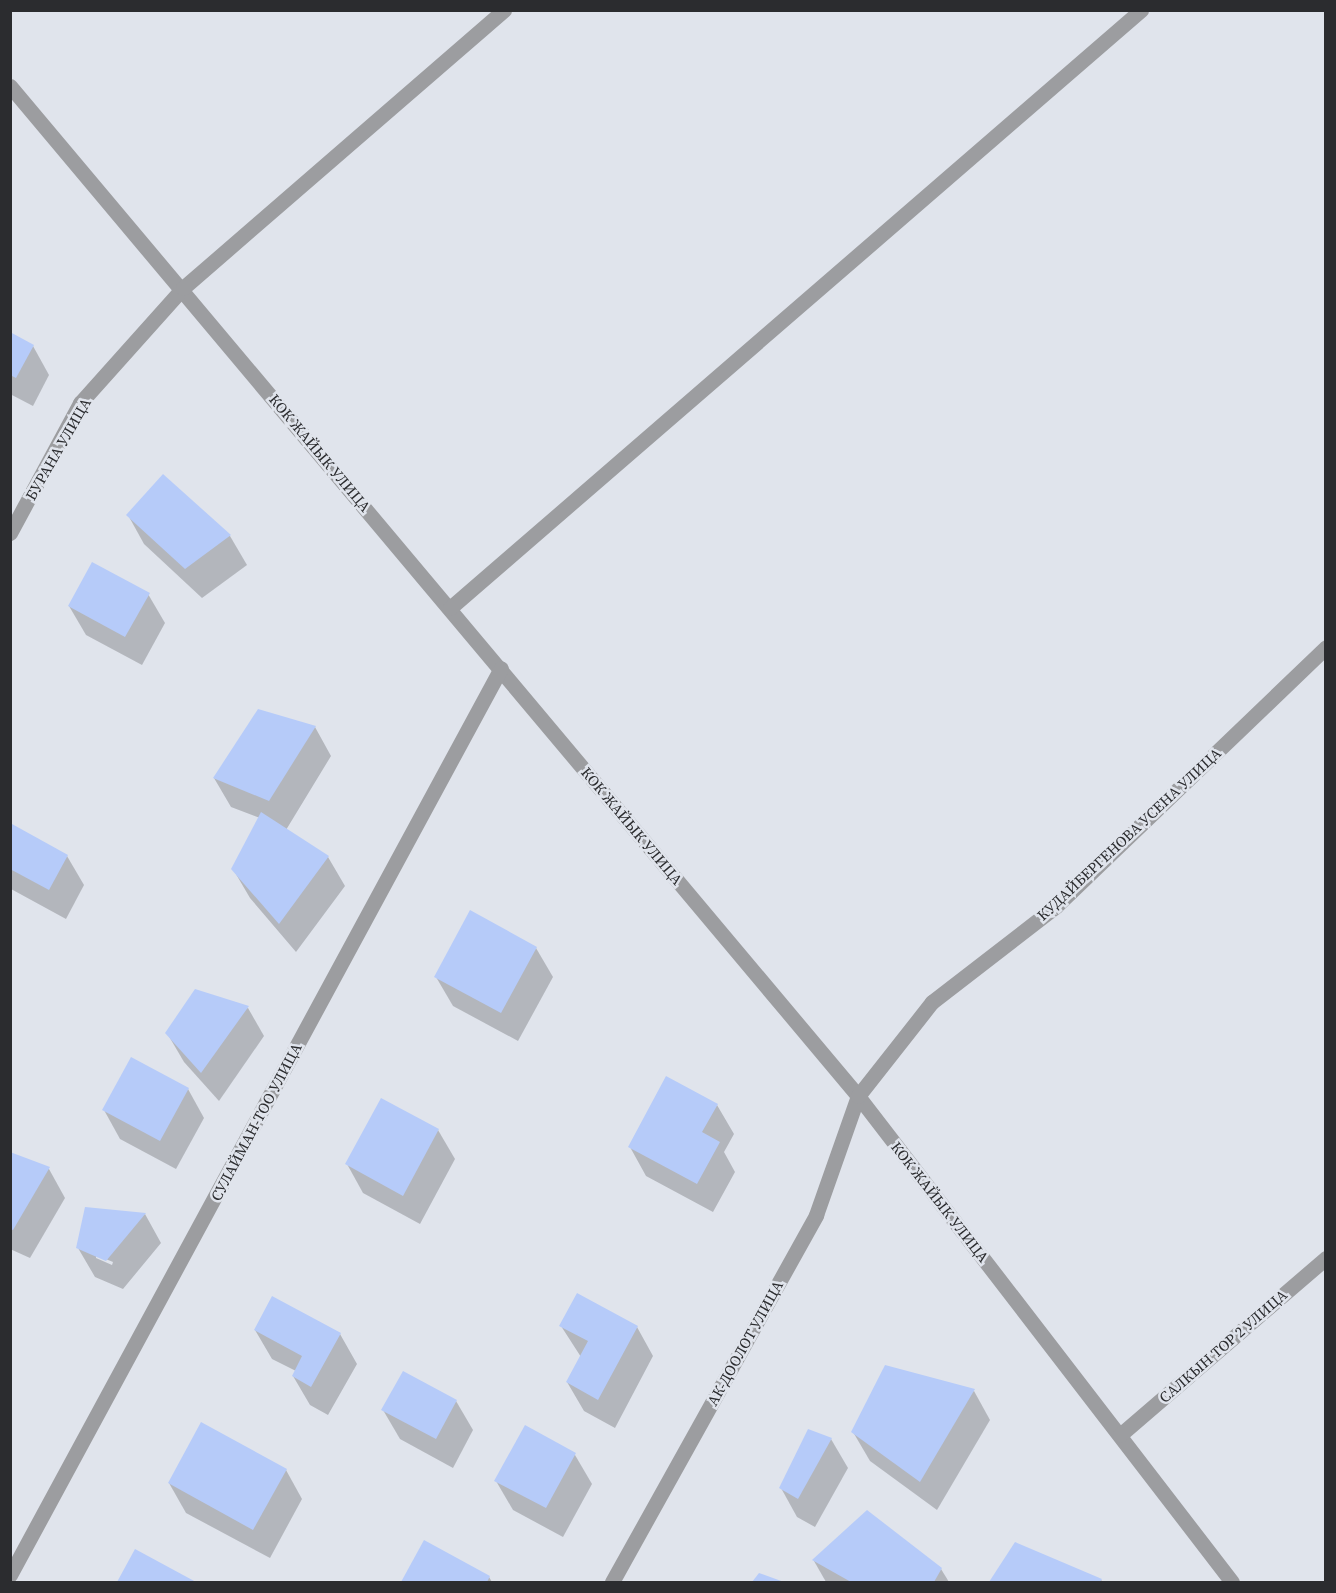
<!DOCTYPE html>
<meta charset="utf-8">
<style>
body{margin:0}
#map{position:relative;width:1336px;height:1593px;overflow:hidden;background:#e0e4ec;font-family:"Source Serif 4",serif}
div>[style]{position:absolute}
.shadow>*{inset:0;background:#0003}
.building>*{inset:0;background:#b6cbf9}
.minor>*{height:15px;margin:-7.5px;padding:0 7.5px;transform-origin:7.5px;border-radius:7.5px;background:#9c9da0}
span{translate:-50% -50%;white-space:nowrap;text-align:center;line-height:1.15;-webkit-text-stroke:5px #e0e4ec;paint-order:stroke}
.street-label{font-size:15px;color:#2b2c2f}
.frame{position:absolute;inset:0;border:12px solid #2b2c2f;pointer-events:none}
</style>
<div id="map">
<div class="shadow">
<i style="clip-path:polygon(10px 334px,33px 346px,49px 375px,33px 406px,10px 394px)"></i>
<i style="clip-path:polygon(163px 476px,230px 536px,247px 565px,202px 598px,144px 544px,128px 515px)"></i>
<i style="clip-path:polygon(148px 594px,165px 623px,142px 665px,86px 635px,69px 606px)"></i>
<i style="clip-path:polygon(315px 727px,331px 756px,286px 830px,328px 857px,345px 886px,296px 952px,250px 898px,233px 869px,260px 818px,231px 807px,214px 778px)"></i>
<i style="clip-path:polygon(12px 826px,67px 856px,84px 885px,66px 919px,11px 889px)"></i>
<i style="clip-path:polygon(536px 948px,553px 977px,518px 1041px,453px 1006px,436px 977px)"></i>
<i style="clip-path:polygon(248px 1008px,264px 1036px,219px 1101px,184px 1062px,167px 1033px)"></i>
<i style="clip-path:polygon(188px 1089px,204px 1118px,176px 1169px,120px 1139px,104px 1110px)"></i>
<i style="clip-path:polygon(382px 1100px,438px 1130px,455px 1159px,420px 1224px,363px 1193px,347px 1164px)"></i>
<i style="clip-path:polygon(717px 1105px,734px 1134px,724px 1152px,735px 1172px,713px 1212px,646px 1176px,630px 1147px)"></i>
<i style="clip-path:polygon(10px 1153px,49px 1169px,65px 1198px,30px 1258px,10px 1249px)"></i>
<i style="clip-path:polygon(evenodd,145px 1214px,161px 1243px,123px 1289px,95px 1277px,78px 1248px,145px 1214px,96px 1255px,113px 1262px,112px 1265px,96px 1258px,96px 1255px)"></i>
<i style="clip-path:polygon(272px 1298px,340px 1334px,357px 1364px,328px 1415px,310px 1405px,293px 1376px,296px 1371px,272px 1359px,255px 1330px)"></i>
<i style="clip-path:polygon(561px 1326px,637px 1327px,653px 1356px,615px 1428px,584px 1411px,567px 1382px,581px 1357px)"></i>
<i style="clip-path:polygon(974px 1391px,990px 1420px,937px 1510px,870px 1461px,853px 1432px)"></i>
<i style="clip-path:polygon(456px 1401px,473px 1430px,453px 1468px,400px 1439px,383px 1410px)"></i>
<i style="clip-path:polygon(526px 1427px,575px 1455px,592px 1484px,563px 1537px,513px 1510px,496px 1481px)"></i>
<i style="clip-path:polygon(831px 1439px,848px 1468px,815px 1527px,797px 1517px,781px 1488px)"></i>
<i style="clip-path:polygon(286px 1470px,302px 1499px,270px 1558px,186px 1513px,169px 1483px)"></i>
<i style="clip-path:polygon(425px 1542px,489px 1577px,492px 1582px,402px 1582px)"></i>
<i style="clip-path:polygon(1015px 1544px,1101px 1580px,1103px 1582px,991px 1582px)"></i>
<i style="clip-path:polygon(135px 1551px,193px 1582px,119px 1582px)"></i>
<i style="clip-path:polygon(814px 1561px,941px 1569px,949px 1582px,826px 1582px)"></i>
</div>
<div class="building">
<i style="clip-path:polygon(10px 332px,34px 345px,16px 378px,10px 375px)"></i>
<i style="clip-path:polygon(163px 474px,231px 535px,185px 569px,126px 515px)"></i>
<i style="clip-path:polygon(92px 562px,150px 593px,125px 637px,68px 606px)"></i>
<i style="clip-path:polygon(258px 709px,316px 726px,269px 801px,213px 778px)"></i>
<i style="clip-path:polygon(261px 812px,329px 856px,279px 924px,231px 869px)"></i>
<i style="clip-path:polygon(12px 824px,68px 855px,49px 890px,10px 869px)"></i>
<i style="clip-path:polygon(470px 910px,537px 947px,501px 1013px,434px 977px)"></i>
<i style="clip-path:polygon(195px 989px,249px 1006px,201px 1073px,165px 1033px)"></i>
<i style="clip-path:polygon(131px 1057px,189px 1088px,160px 1141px,102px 1110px)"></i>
<i style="clip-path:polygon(666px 1076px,718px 1104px,702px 1132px,720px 1142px,697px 1184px,628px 1147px)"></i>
<i style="clip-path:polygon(381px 1098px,439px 1129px,403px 1196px,345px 1164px)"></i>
<i style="clip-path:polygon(10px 1152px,50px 1167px,13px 1230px,10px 1229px)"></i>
<i style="clip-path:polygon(85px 1207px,146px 1213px,106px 1261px,76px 1248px)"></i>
<i style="clip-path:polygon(577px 1293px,638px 1326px,598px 1400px,566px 1382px,588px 1341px,559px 1326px)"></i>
<i style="clip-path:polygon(272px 1296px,341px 1333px,311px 1387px,292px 1376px,302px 1356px,254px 1330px)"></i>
<i style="clip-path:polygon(885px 1365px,975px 1389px,920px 1482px,851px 1432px)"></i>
<i style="clip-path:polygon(403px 1371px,457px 1400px,436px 1439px,381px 1410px)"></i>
<i style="clip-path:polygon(201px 1422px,287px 1469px,253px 1530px,168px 1483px)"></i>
<i style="clip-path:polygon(525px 1425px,576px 1453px,546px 1508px,494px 1481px)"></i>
<i style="clip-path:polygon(808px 1429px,832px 1438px,798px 1499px,779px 1488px)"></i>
<i style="clip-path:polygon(867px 1510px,942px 1568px,934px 1582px,851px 1582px,812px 1560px)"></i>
<i style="clip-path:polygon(424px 1540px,490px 1576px,487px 1582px,401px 1582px)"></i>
<i style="clip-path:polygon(1015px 1542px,1102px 1579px,1100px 1582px,989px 1582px)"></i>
<i style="clip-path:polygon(135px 1549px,196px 1582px,117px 1582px)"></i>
<i style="clip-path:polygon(759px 1573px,784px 1582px,752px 1582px)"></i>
</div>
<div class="minor">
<i style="left:10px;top:86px;width:1319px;rotate:49.98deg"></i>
<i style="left:858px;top:1096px;width:613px;rotate:52.42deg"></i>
<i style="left:10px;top:533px;width:148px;rotate:-61.7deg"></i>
<i style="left:80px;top:403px;width:154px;rotate:-48.2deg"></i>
<i style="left:183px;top:288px;width:425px;rotate:-40.9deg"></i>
<i style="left:450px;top:608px;width:914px;rotate:-40.87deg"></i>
<i style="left:1120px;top:1435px;width:272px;rotate:-40.7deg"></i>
<i style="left:10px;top:1575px;width:1031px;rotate:-61.57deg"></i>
<i style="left:612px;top:1582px;width:420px;rotate:-60.9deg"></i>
<i style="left:816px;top:1215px;width:126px;rotate:-70.6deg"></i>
<i style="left:858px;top:1096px;width:120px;rotate:-51.8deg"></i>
<i style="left:932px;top:1002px;width:157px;rotate:-37.7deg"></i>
<i style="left:1056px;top:906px;width:374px;rotate:-43.8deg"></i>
</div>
<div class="street-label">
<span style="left:58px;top:449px;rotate:-60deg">БУРАНА УЛИЦА</span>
<span style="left:320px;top:453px;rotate:50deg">КОК ЖАЙЫК УЛИЦА</span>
<span style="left:632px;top:826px;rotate:50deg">КОК ЖАЙЫК УЛИЦА</span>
<span style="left:1129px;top:834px;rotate:-43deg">КУДАЙБЕРГЕНОВА УСЕНА УЛИЦА</span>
<span style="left:256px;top:1122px;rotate:-62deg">СУЛАЙМАН-ТОО УЛИЦА</span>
<span style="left:940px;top:1202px;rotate:52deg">КОК ЖАЙЫК УЛИЦА</span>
<span style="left:745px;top:1343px;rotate:-61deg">АК-ДООЛОТ УЛИЦА</span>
<span style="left:1223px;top:1346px;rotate:-41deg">САЛКЫН ТОР 2 УЛИЦА</span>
</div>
<div class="frame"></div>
</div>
